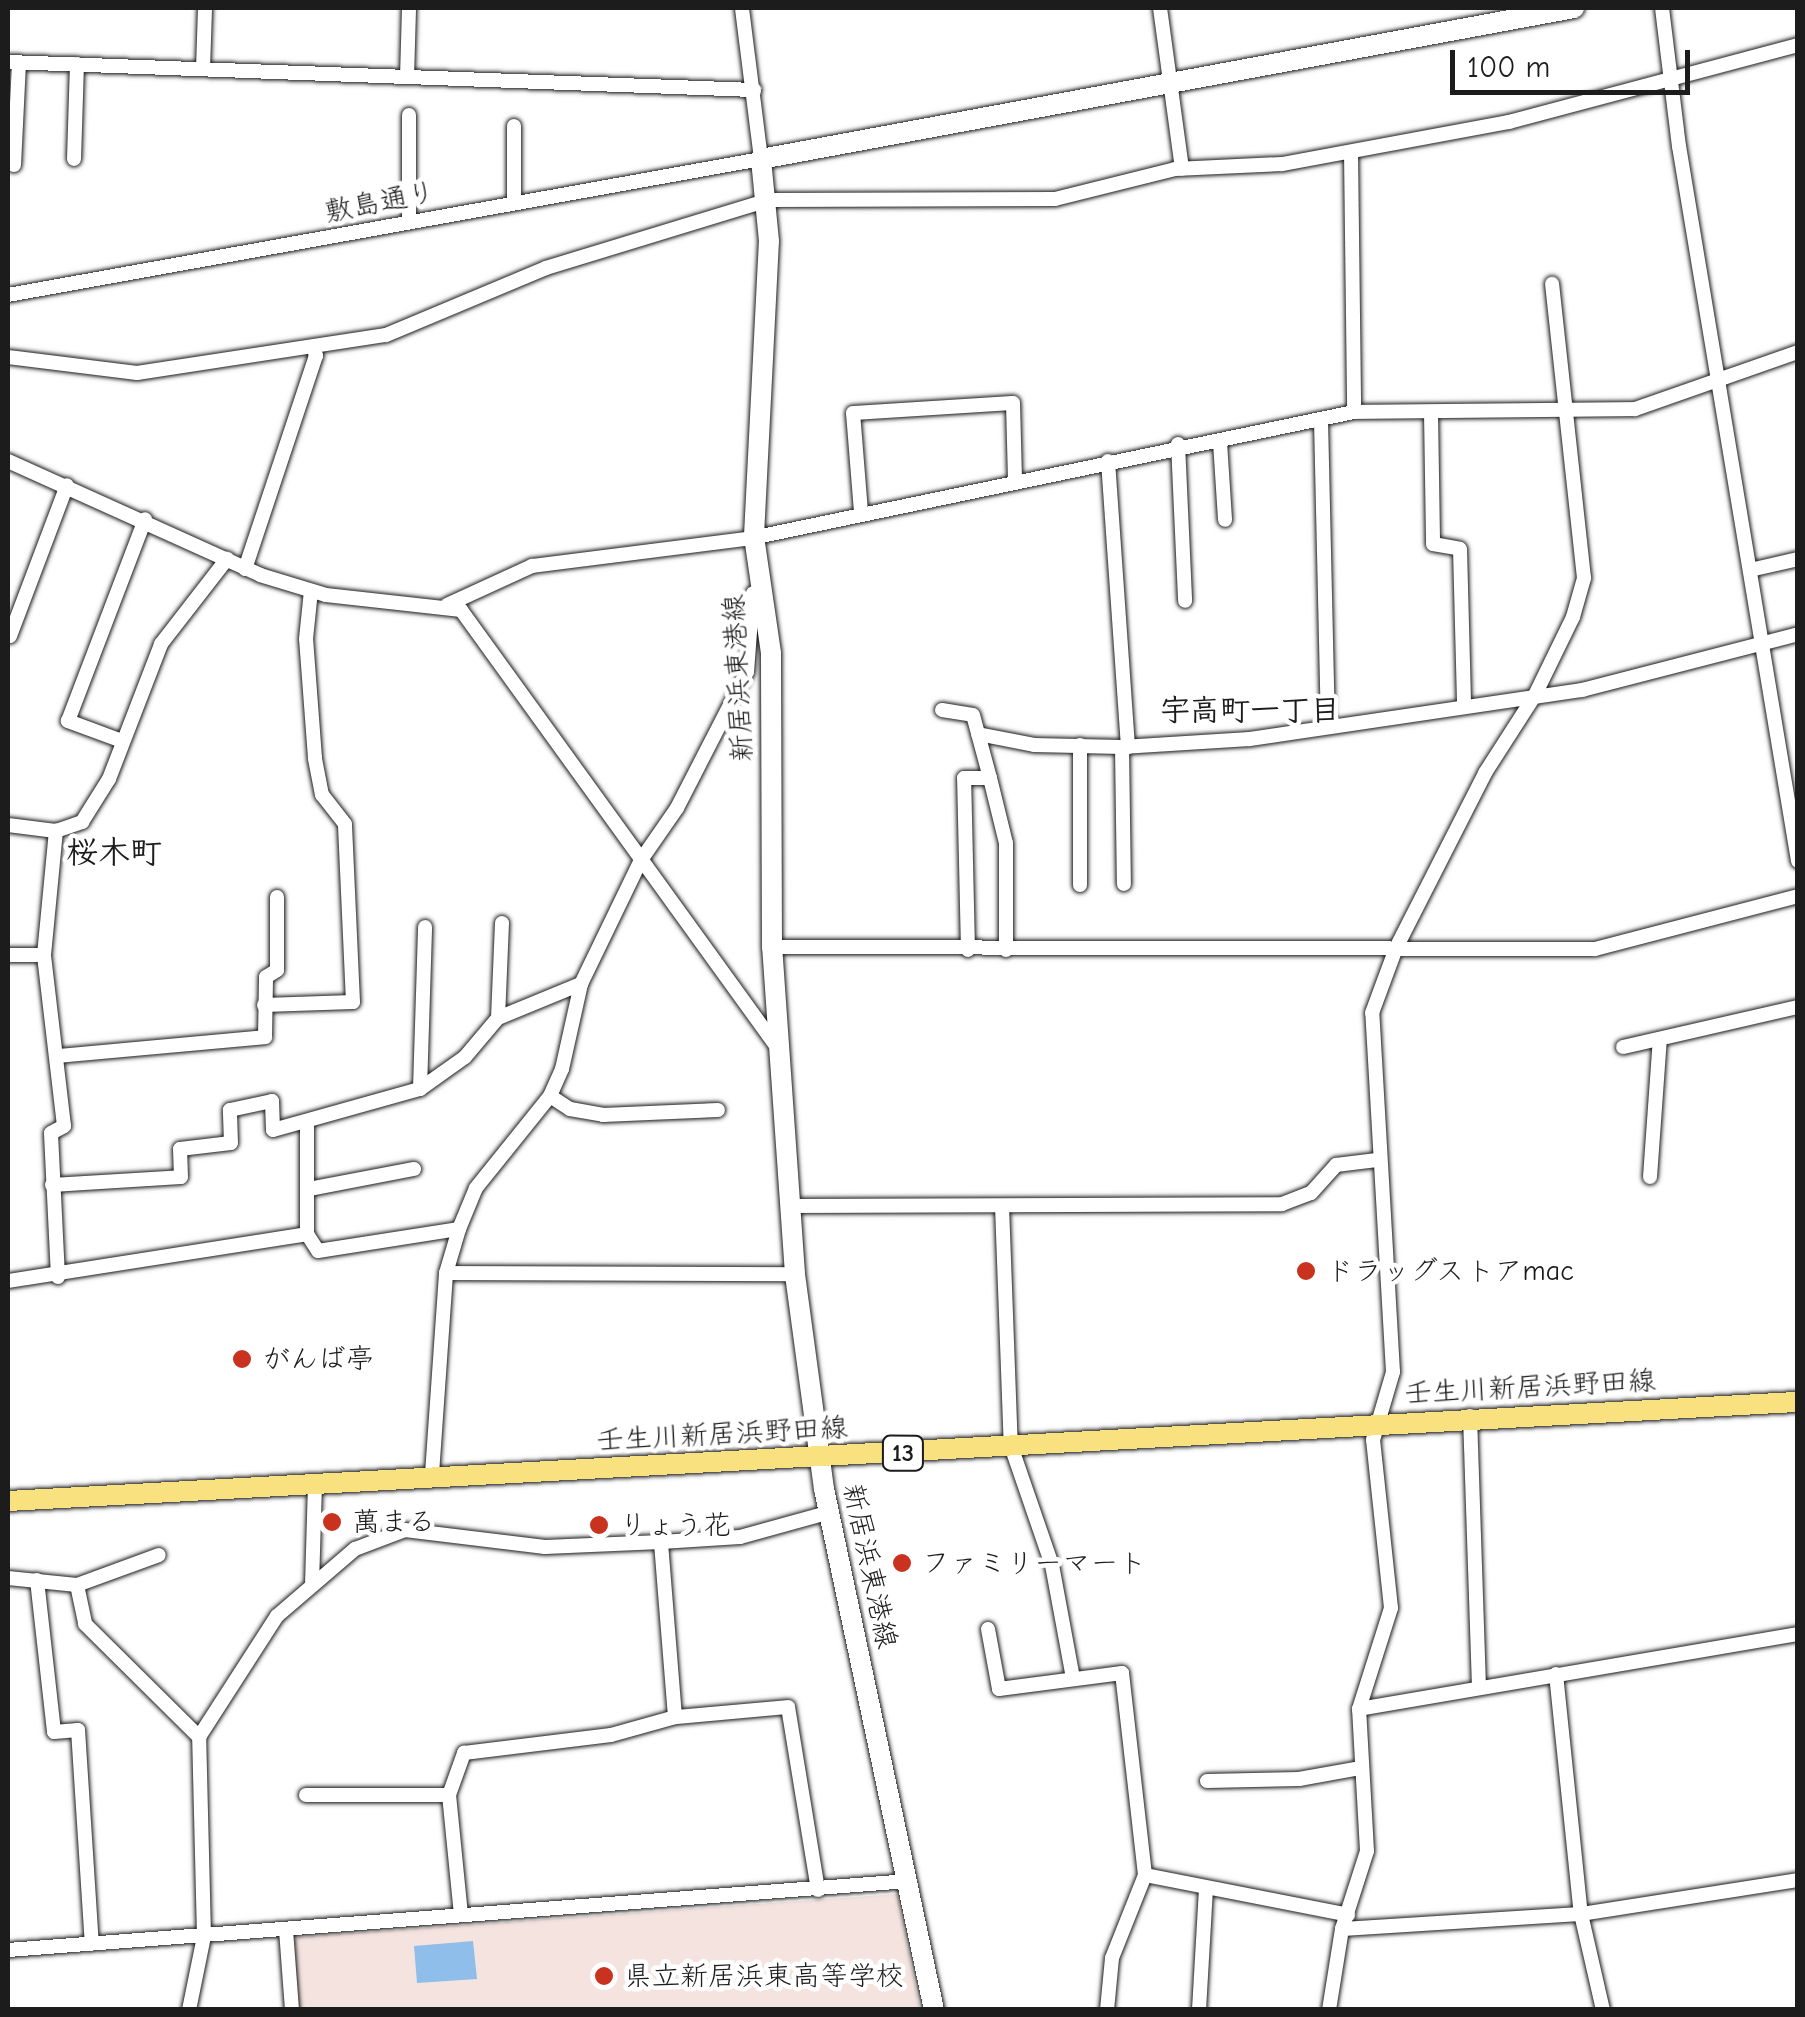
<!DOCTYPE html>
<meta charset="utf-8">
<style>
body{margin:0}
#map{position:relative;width:1805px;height:2017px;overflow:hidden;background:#fff;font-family:"Comic Neue","Klee One",sans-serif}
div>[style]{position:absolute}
.built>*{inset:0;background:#f4e3df}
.water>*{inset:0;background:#90beeb}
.roads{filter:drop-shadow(0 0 2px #1c1c1c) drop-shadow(0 0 2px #1c1c1c)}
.street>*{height:14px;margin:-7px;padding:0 7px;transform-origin:7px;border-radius:7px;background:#fff}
.secondary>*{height:20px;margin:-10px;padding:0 10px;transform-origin:10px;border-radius:10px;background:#fff}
.primary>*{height:20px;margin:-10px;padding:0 10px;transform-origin:10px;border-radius:10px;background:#fae180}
.dots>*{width:28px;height:28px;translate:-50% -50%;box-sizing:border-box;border:5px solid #fff;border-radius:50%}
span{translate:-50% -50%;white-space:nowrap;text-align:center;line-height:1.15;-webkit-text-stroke:9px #fff;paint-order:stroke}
.shield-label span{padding:2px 8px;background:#fff;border:2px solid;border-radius:8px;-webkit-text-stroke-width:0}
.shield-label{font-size:25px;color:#1c1c1c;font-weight:700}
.street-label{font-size:28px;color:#1c1c1c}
.poi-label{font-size:28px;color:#1c1c1c}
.left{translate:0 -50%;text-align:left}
.neighbourhood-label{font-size:30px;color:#1c1c1c;font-weight:700}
.quarter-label{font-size:32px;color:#1c1c1c;font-weight:700}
.frame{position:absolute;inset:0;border:10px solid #1c1c1c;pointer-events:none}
.scale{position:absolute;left:1450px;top:50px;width:240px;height:45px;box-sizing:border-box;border:5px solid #1c1c1c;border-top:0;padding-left:12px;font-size:30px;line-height:35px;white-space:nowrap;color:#1c1c1c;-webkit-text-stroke:8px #fff;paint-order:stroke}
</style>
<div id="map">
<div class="built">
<i style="clip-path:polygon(897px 1894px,920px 2009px,297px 2009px,292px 1942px,299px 1937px)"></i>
</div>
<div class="water">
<i style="clip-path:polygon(473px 1941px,477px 1979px,417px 1983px,414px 1946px)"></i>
</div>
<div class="roads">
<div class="street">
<i style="left:1160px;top:8px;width:162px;rotate:82.2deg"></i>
<i style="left:1662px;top:8px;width:139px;rotate:83deg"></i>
<i style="left:1679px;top:146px;width:725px;rotate:80.55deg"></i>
<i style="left:8px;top:62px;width:747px;rotate:2.15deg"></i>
<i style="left:203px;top:69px;width:61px;rotate:-88.1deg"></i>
<i style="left:407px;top:77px;width:69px;rotate:-88.3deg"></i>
<i style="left:409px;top:115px;width:107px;rotate:90deg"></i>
<i style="left:514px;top:126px;width:76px;rotate:90deg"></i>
<i style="left:1351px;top:152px;width:260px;rotate:89.3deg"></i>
<i style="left:74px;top:159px;width:95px;rotate:-88.2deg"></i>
<i style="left:14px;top:165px;width:103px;rotate:-87.2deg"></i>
<i style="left:8px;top:295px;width:765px;rotate:-10.24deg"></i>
<i style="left:761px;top:159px;width:152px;rotate:-97.2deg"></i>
<i style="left:8px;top:357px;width:130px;rotate:7.1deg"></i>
<i style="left:137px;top:373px;width:252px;rotate:-8.7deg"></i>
<i style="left:386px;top:335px;width:173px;rotate:-22.7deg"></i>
<i style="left:546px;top:268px;width:233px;rotate:-17deg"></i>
<i style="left:769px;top:200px;width:286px;rotate:-0.2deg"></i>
<i style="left:1055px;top:199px;width:124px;rotate:-14deg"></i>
<i style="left:1175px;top:169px;width:107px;rotate:-2.7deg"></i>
<i style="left:1282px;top:164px;width:231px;rotate:-10.5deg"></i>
<i style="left:1509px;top:122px;width:299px;rotate:-14.9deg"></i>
<i style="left:1431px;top:412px;width:132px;rotate:89.1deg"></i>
<i style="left:1433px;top:544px;width:27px;rotate:10deg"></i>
<i style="left:1460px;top:549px;width:157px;rotate:88.5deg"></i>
<i style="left:1321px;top:420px;width:307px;rotate:88.7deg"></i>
<i style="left:1220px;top:442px;width:78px;rotate:86.3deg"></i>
<i style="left:1178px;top:444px;width:157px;rotate:87.4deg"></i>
<i style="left:8px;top:461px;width:277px;rotate:24.3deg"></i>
<i style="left:260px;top:575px;width:69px;rotate:16.9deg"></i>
<i style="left:326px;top:595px;width:136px;rotate:6.3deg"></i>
<i style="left:461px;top:610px;width:539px;rotate:54.13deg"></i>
<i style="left:1108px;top:461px;width:287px;rotate:86deg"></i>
<i style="left:861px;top:512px;width:99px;rotate:-94.6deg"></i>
<i style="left:853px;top:413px;width:160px;rotate:-3.6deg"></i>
<i style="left:1013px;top:403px;width:76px;rotate:88.5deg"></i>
<i style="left:245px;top:569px;width:225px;rotate:-71.6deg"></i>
<i style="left:316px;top:356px;width:10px;rotate:-107deg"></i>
<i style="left:1750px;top:570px;width:49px;rotate:-12.9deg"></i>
<i style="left:447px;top:605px;width:94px;rotate:-24.6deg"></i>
<i style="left:532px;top:566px;width:217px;rotate:-7.2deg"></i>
<i style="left:747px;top:539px;width:620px;rotate:-11.82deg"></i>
<i style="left:1354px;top:412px;width:281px;rotate:-0.6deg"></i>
<i style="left:1635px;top:409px;width:173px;rotate:-19.3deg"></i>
<i style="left:10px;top:636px;width:161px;rotate:-69.3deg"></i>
<i style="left:942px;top:710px;width:31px;rotate:9deg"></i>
<i style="left:973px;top:715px;width:65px;rotate:74.9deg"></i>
<i style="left:990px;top:778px;width:67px;rotate:76.2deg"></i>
<i style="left:1006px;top:843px;width:107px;rotate:90deg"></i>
<i style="left:978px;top:734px;width:57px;rotate:11.1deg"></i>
<i style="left:1034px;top:745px;width:88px;rotate:1.3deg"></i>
<i style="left:1122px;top:747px;width:128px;rotate:-3.6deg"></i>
<i style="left:1250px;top:739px;width:336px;rotate:-8.4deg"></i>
<i style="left:1582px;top:690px;width:223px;rotate:-14.5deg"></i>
<i style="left:122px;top:741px;width:58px;rotate:-159.7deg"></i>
<i style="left:68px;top:721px;width:216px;rotate:-69.1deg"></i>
<i style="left:1080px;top:745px;width:140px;rotate:90deg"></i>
<i style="left:1122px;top:747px;width:137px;rotate:89.2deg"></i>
<i style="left:8px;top:825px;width:48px;rotate:7.1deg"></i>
<i style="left:502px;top:923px;width:95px;rotate:92.4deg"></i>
<i style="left:498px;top:1018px;width:90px;rotate:-22.3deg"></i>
<i style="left:581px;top:984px;width:138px;rotate:-64.2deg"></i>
<i style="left:641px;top:860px;width:63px;rotate:-55.3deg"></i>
<i style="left:677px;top:808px;width:153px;rotate:-62.8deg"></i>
<i style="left:747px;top:672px;width:79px;rotate:-85.7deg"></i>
<i style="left:772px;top:947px;width:823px;rotate:0.14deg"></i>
<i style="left:1595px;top:949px;width:210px;rotate:-14.6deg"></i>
<i style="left:968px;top:950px;width:172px;rotate:-91.3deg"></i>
<i style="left:964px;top:778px;width:26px"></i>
<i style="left:8px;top:955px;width:36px"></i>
<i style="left:581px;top:984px;width:87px;rotate:102.6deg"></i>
<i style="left:562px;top:1069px;width:30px;rotate:114deg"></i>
<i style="left:550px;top:1096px;width:24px;rotate:33deg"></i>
<i style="left:570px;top:1109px;width:34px;rotate:10deg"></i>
<i style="left:603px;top:1115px;width:115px;rotate:-2.5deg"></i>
<i style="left:264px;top:1005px;width:89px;rotate:-1.9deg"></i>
<i style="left:353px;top:1002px;width:178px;rotate:-92.6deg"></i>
<i style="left:345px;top:824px;width:37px;rotate:-128deg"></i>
<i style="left:322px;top:795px;width:38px;rotate:-101deg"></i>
<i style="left:315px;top:758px;width:119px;rotate:-94.3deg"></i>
<i style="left:306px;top:639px;width:48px;rotate:-84.1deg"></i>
<i style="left:1623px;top:1047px;width:180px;rotate:-12.9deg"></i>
<i style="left:58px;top:1056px;width:208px;rotate:-5.2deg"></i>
<i style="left:265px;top:1037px;width:60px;rotate:-89deg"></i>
<i style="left:266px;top:977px;width:13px;rotate:-32deg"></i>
<i style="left:277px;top:970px;width:73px;rotate:-90deg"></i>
<i style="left:420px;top:1089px;width:162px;rotate:-88.2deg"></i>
<i style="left:1650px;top:1177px;width:138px;rotate:-85.9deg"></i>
<i style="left:52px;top:1185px;width:129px;rotate:-3.5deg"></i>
<i style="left:181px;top:1177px;width:28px;rotate:-92deg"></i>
<i style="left:180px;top:1149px;width:51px;rotate:-6.7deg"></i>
<i style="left:231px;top:1143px;width:33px;rotate:-92deg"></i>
<i style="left:230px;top:1110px;width:43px;rotate:-12.1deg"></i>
<i style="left:272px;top:1101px;width:29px;rotate:88deg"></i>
<i style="left:273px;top:1130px;width:153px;rotate:-15.6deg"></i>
<i style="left:420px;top:1089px;width:55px;rotate:-35.4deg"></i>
<i style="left:465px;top:1057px;width:51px;rotate:-49.8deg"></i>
<i style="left:309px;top:1189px;width:107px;rotate:-10.8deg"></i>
<i style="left:789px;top:1206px;width:493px;rotate:-0.2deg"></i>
<i style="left:1282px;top:1204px;width:31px;rotate:-21deg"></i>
<i style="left:1311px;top:1193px;width:38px;rotate:-48deg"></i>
<i style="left:1336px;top:1165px;width:41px;rotate:-7deg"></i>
<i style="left:1002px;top:1206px;width:240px;rotate:87.9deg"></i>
<i style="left:1011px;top:1446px;width:126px;rotate:71deg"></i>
<i style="left:1052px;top:1565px;width:115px;rotate:79.5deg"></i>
<i style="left:307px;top:1234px;width:20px;rotate:57deg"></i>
<i style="left:318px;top:1251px;width:143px;rotate:-8.9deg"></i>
<i style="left:446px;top:1273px;width:349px;rotate:0.2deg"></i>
<i style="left:58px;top:1277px;width:144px;rotate:-92.8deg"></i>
<i style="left:51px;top:1133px;width:15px;rotate:-28deg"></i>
<i style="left:64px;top:1126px;width:172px;rotate:-96.7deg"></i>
<i style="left:44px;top:955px;width:125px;rotate:-84.5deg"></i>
<i style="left:56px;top:831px;width:28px;rotate:-19deg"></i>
<i style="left:82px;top:822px;width:51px;rotate:-57.9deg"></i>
<i style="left:109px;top:779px;width:145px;rotate:-68.9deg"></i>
<i style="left:161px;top:644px;width:108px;rotate:-52.2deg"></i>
<i style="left:8px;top:1281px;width:303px;rotate:-8.9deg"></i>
<i style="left:307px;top:1234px;width:110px;rotate:-90deg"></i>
<i style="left:1470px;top:1416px;width:271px;rotate:88.1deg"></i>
<i style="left:432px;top:1474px;width:201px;rotate:-86deg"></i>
<i style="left:446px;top:1273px;width:46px;rotate:-73.5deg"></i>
<i style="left:459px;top:1229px;width:44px;rotate:-67.5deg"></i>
<i style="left:476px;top:1188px;width:118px;rotate:-51.2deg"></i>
<i style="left:8px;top:1578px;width:69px;rotate:5.8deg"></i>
<i style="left:77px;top:1585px;width:87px;rotate:-20.1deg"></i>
<i style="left:37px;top:1580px;width:153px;rotate:83.6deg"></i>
<i style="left:54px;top:1732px;width:24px;rotate:-5deg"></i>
<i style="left:78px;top:1730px;width:214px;rotate:86.3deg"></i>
<i style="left:77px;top:1585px;width:40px;rotate:78deg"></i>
<i style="left:85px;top:1624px;width:161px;rotate:44.7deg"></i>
<i style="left:312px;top:1585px;width:104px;rotate:-88.3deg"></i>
<i style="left:988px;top:1629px;width:61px;rotate:79.6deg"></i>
<i style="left:999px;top:1689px;width:124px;rotate:-7.4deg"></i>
<i style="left:1122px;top:1673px;width:203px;rotate:83.5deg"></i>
<i style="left:1556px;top:1674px;width:241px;rotate:84.1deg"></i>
<i style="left:1581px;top:1914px;width:98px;rotate:77.1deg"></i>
<i style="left:1359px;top:1709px;width:445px;rotate:-9.7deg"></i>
<i style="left:1207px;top:1781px;width:92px;rotate:-1.2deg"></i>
<i style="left:1299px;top:1779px;width:63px;rotate:-10.1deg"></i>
<i style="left:306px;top:1795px;width:143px"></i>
<i style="left:818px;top:1890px;width:185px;rotate:-99.3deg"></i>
<i style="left:788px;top:1707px;width:113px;rotate:174.9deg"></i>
<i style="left:675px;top:1717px;width:176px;rotate:-94.6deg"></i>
<i style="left:661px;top:1542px;width:79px;rotate:-3.6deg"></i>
<i style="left:740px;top:1537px;width:93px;rotate:-15.5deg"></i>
<i style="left:461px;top:1915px;width:121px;rotate:-95.7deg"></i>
<i style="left:449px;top:1795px;width:45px;rotate:-70.3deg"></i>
<i style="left:464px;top:1753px;width:148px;rotate:-7deg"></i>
<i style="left:611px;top:1735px;width:66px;rotate:-15.7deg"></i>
<i style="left:1342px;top:1929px;width:239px;rotate:-3.6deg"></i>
<i style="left:1581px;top:1914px;width:220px;rotate:-8.9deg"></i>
<i style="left:286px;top:1930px;width:80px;rotate:85.7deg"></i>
<i style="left:8px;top:1950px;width:903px;rotate:-4.38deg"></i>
<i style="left:189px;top:2010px;width:76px;rotate:-78.5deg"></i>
<i style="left:204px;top:1936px;width:199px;rotate:-91.4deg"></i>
<i style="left:199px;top:1737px;width:144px;rotate:-57.2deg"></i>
<i style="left:277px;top:1616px;width:103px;rotate:-40.7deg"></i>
<i style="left:355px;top:1549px;width:53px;rotate:-20.8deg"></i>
<i style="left:405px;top:1530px;width:141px;rotate:6.9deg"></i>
<i style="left:545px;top:1547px;width:116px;rotate:-2.5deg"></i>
<i style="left:1107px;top:2010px;width:52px;rotate:-84.5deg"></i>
<i style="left:1112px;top:1958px;width:89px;rotate:-68.3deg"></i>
<i style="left:1145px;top:1875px;width:207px;rotate:11.1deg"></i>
<i style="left:1199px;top:2010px;width:122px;rotate:-86.7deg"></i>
<i style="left:1329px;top:2010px;width:82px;rotate:-80.9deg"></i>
<i style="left:1342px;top:1929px;width:82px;rotate:-72.2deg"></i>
<i style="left:1367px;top:1851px;width:142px;rotate:-93.2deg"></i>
<i style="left:1359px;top:1709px;width:106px;rotate:-72.4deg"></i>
<i style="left:1391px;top:1608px;width:169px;rotate:-96.1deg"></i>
<i style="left:1373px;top:1440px;width:71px;rotate:-73.6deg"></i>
<i style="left:1393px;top:1372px;width:360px;rotate:-93.3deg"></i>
<i style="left:1372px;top:1013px;width:69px;rotate:-69.7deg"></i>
<i style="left:1396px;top:948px;width:196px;rotate:-63deg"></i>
<i style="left:1485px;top:773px;width:93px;rotate:-57.3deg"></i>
<i style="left:1535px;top:695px;width:87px;rotate:-64deg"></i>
<i style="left:1573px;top:617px;width:41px;rotate:-74.2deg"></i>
<i style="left:1584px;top:578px;width:296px;rotate:-96.2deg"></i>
</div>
<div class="secondary">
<i style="left:934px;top:2010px;width:532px;rotate:-101.92deg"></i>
<i style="left:824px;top:1489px;width:217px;rotate:-97.7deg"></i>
<i style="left:795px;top:1274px;width:328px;rotate:-94deg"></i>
<i style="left:772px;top:947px;width:294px;rotate:-90.2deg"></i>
<i style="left:771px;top:653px;width:118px;rotate:-98.3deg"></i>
<i style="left:754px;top:536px;width:295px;rotate:-87.1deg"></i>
<i style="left:769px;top:241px;width:82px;rotate:-95.6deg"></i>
<i style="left:761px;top:159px;width:827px;rotate:-10.52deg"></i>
</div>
<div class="primary">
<i style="left:8px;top:1501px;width:1793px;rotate:-3.17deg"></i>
</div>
</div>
<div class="dots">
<i style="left:1306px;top:1271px;background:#c8321e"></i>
<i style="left:242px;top:1359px;background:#c8321e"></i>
<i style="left:332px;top:1522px;background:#c8321e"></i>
<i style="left:599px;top:1525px;background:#c8321e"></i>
<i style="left:902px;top:1563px;background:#c8321e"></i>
<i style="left:604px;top:1976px;background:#c8321e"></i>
</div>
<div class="shield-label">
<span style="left:903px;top:1453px">13</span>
</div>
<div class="street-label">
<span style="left:380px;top:202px;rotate:-11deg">敷島通り</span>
<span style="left:738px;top:678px;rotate:-93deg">新居浜東港線</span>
<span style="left:1530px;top:1387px;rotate:-3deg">壬生川新居浜野田線</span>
<span style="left:722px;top:1434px;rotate:-3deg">壬生川新居浜野田線</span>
<span style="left:870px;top:1566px;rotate:78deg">新居浜東港線</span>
</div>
<div class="poi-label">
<span class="left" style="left:1326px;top:1271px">ドラッグストアmac</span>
<span class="left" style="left:262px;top:1359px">がんば亭</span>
<span class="left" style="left:352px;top:1522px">萬まる</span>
<span class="left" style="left:619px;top:1525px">りょう花</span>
<span class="left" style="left:922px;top:1563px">ファミリーマート</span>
<span class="left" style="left:624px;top:1976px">県立新居浜東高等学校</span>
</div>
<div class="neighbourhood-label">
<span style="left:1250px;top:711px">宇高町一丁目</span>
</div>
<div class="quarter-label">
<span style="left:114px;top:853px">桜木町</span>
</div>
<div class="frame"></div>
<div class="scale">100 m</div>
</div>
